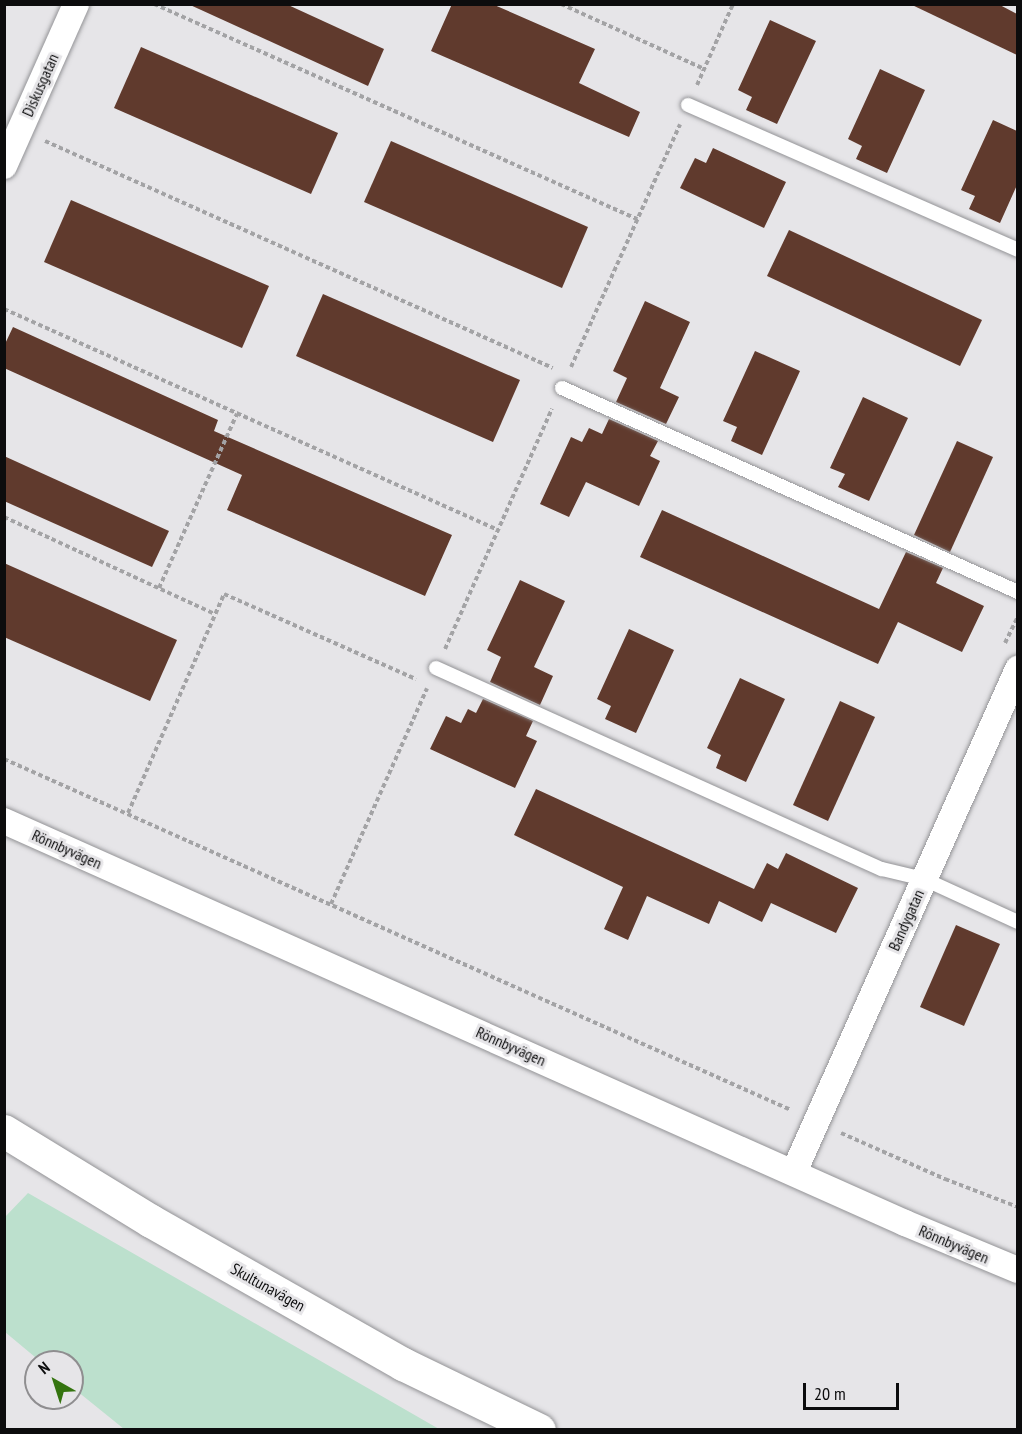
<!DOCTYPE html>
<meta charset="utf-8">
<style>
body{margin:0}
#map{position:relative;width:1022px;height:1434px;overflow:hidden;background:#e6e5e8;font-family:"PT Sans Narrow",sans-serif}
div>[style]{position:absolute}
.green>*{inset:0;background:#bce0cd}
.building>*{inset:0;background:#603a2d}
.path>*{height:4px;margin-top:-2px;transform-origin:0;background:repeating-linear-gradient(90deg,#a3a3a5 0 4.5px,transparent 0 7.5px)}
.roads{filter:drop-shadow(0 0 2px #939396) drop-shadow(0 0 2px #939396)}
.lane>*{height:14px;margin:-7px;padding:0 7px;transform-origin:7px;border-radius:7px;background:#fff}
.street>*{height:26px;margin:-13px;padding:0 13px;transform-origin:13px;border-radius:13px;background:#fff}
.secondary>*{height:33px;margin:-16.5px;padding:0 16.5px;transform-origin:16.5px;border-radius:16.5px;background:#fff}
span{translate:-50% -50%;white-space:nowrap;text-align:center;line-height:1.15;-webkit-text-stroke:6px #e6e5e8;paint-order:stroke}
.street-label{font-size:16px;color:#0c0c0d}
.frame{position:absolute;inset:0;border:6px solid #0c0c0d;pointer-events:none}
.north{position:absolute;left:24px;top:1350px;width:60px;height:60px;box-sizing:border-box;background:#e6e5e8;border:2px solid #8f8e90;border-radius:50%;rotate:321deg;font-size:16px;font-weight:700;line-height:24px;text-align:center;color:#0c0c0d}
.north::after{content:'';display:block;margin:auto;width:21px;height:27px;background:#34740f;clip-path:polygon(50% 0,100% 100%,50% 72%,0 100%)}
.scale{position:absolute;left:803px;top:1383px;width:96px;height:27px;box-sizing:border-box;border:3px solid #0c0c0d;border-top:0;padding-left:8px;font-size:18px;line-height:21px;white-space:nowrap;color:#0c0c0d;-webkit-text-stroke:4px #e6e5e8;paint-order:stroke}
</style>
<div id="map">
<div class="green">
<i style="clip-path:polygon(28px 1193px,439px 1429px,124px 1429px,72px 1387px,72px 1362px,41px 1362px,5px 1332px,5px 1217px)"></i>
</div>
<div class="building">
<i style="clip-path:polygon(188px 4px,286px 4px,384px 49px,368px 86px)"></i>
<i style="clip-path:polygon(452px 4px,492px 4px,595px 49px,579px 83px,640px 112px,629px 137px,431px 51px)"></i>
<i style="clip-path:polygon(910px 4px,998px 4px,1017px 14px,1017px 55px)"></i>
<i style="clip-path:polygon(770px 20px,816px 41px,777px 124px,746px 110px,752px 97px,738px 90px)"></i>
<i style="clip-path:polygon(141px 47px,338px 133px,311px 194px,114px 108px)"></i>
<i style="clip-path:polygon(880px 69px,925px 90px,887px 173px,856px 159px,862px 146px,848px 139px)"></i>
<i style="clip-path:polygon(993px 120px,1017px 131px,1017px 185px,1000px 223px,969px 209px,975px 196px,961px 190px)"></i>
<i style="clip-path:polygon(391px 141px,588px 227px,562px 288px,364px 202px)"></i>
<i style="clip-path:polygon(713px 148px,786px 182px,764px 228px,680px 188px,695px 158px,706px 163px)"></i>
<i style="clip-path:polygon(71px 200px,269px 286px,242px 348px,44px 262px)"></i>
<i style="clip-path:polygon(789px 230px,982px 320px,960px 366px,767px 276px)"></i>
<i style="clip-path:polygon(323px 294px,520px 380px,493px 442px,296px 356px)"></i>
<i style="clip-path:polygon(645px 301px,690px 322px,660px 388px,679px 397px,666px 424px,616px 402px,627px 378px,613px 371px)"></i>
<i style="clip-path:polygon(13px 327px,218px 420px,214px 431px,452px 535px,425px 596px,227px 510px,242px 475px,4px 368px,4px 346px)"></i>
<i style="clip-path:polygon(755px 351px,800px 371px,762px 455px,731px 441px,737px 427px,723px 421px)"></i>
<i style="clip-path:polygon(863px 397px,908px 418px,869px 501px,838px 487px,845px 474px,830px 468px)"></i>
<i style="clip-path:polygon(609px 419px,658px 441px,650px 456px,660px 461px,639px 506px,586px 482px,569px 517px,540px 504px,571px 437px,582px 442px,589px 428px,602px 434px)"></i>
<i style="clip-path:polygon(957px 441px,993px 457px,950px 552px,914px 535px)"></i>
<i style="clip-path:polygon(4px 456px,169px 531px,152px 567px,4px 501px)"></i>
<i style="clip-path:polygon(662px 510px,879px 609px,906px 552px,943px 568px,936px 583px,984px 606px,962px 652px,898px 622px,878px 664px,640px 557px)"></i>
<i style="clip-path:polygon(4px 563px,177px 640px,150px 701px,4px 637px)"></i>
<i style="clip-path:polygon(520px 580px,565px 601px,534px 667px,553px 676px,540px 705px,490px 682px,501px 657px,487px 650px)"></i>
<i style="clip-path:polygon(629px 629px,674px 650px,636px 733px,605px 719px,611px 706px,597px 699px)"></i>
<i style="clip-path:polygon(740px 678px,785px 699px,746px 782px,716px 768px,721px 755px,707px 748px)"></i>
<i style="clip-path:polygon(483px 699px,533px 721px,526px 736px,537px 741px,515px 788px,430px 749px,446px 716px,461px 723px,468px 709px,476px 713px)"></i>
<i style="clip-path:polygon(840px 701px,875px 717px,828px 821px,793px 805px)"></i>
<i style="clip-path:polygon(536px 789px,754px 889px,767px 863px,778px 869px,786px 853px,858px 888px,836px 933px,771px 903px,762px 922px,719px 901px,709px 924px,647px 896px,628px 940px,604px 929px,623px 887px,514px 835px)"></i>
<i style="clip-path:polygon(956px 925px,1000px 944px,964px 1026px,920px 1007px)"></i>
</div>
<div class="path">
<i style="left:154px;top:4px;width:529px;rotate:24deg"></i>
<i style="left:561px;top:4px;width:157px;rotate:24.4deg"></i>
<i style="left:697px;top:85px;width:89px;rotate:-66deg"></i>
<i style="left:45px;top:141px;width:556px;rotate:24.08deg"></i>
<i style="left:4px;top:309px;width:541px;rotate:24.1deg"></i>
<i style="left:571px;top:367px;width:266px;rotate:-65.8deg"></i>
<i style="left:4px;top:517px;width:232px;rotate:24.7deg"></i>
<i style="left:159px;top:588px;width:191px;rotate:-65.9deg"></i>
<i style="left:1005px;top:643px;width:30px;rotate:-64deg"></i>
<i style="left:445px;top:649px;width:263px;rotate:-66deg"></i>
<i style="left:4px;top:759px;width:862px;rotate:24.04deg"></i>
<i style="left:128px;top:813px;width:239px;rotate:-66.3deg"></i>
<i style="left:224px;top:594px;width:210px;rotate:23.9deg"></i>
<i style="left:331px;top:904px;width:236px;rotate:-66deg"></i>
<i style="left:841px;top:1133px;width:114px;rotate:23.9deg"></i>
<i style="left:945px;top:1179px;width:78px;rotate:21deg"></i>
</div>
<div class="roads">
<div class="lane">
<i style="left:688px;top:105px;width:360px;rotate:23.7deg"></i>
<i style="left:562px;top:388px;width:500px;rotate:24.1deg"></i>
<i style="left:436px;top:668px;width:489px;rotate:24.3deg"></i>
<i style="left:882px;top:869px;width:43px;rotate:13.4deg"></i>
<i style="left:924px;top:879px;width:103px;rotate:24.6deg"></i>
</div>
<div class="street">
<i style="left:4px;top:166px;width:177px;rotate:-66deg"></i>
<i style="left:4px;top:821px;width:987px;rotate:24.05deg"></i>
<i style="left:905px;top:1223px;width:122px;rotate:22.6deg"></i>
<i style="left:794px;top:1172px;width:551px;rotate:-66deg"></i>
</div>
<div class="secondary">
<i style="left:4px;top:1131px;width:172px;rotate:31.5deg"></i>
<i style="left:151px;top:1221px;width:290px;rotate:29.6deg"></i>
<i style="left:403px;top:1364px;width:151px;rotate:25.9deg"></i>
</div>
</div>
<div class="street-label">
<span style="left:40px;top:85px;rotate:-66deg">Diskusgatan</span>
<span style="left:67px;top:849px;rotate:24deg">Rönnbyvägen</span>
<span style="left:906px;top:920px;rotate:-66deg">Bandygatan</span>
<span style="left:511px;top:1046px;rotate:24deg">Rönnbyvägen</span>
<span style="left:954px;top:1244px;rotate:23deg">Rönnbyvägen</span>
<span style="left:268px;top:1287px;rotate:29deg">Skultunavägen</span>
</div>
<div class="frame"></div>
<div class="north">N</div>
<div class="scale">20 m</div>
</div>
